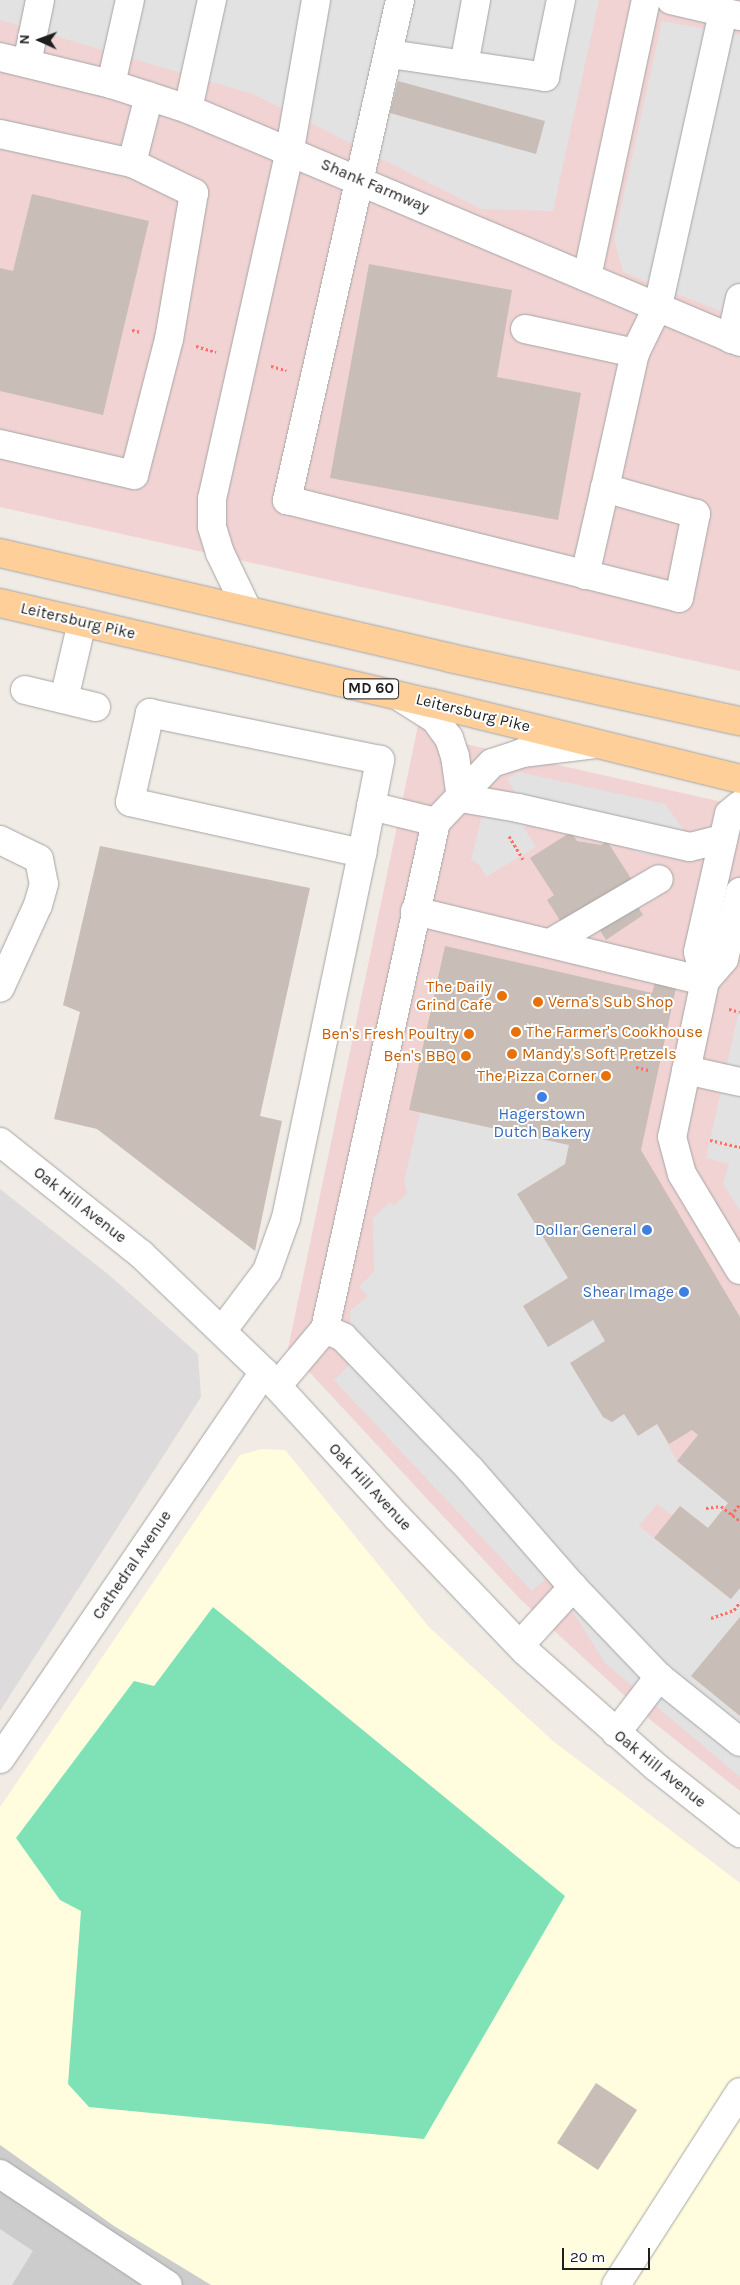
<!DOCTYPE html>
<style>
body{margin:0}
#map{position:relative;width:740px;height:2285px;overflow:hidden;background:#f0ebe4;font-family:Karla,sans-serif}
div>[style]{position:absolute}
.residential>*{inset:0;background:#dddbdb}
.commercial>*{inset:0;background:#f1d3d3}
.education>*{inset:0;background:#fffdde}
.religious>*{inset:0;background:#ccc}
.pitch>*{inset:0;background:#7fe2b7}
.parking>*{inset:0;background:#e2e2e2}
.building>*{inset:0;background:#c8bdb7}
.path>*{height:3px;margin-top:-1.5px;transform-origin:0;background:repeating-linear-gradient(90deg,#ff6f66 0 2.5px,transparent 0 5px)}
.roads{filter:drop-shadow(0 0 1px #a5a5a5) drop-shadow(0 0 1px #a5a5a5)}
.minor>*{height:28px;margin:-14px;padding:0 14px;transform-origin:14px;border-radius:14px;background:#fff}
.major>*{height:28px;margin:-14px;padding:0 14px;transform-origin:14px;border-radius:14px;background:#ffcf9a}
.dots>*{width:14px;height:14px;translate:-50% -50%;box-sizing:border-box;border:2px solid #fff;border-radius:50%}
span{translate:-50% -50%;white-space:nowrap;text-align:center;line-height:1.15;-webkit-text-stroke:4px #fff;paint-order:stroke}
.shield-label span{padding:1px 4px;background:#fff;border:1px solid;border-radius:4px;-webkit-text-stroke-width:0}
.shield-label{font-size:15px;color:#1e1e1e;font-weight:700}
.street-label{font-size:16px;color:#1e1e1e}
.food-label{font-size:16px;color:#c56008}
.right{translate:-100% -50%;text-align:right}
.left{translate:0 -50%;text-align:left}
.shop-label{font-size:16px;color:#366cbe}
.north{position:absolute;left:15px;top:15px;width:50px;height:50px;-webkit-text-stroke:4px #fff;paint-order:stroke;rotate:272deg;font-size:14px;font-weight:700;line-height:20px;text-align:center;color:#1e1e1e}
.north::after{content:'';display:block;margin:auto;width:18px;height:22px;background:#1e1e1e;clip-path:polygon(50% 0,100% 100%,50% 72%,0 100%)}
.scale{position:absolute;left:562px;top:2248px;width:88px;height:22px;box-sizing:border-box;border:2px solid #1e1e1e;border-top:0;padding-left:6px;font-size:15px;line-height:18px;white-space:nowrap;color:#1e1e1e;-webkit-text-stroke:4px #fff;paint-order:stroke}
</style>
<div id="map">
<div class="residential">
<i style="clip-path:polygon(0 1189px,109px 1275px,198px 1354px,201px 1397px,0 1711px)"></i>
</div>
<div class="commercial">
<i style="clip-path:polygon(0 0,740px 0,740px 671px,0 507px)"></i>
<i style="clip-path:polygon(420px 716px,443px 739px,740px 806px,740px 1791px,653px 1722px,521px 1600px,288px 1349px)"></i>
</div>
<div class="education">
<i style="clip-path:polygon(261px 1449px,285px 1450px,429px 1627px,553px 1741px,740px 1883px,740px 2285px,211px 2285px,114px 2226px,0 2145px,0 1807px,240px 1455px)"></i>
</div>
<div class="religious">
<i style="clip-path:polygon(0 2145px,114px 2226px,211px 2285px,0 2285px)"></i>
</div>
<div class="pitch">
<i style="clip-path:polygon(213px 1607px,565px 1896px,424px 2139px,89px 2107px,68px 2084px,81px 1911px,60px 1900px,16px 1838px,134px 1681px,154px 1686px)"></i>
</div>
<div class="parking">
<i style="clip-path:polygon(0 0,599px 0,553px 211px,481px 209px,253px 94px,0 20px)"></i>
<i style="clip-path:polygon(662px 21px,740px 35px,740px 319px,623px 272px,614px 240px)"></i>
<i style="clip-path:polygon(519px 772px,665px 804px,690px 839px,697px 862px,636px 852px,626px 840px,534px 820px,524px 828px,536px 847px,486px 877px,478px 863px,471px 860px,488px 791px,516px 794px,507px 779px)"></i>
<i style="clip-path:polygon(740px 1006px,740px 1211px,723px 1184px,729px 1164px,706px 1158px)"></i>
<i style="clip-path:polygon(420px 1112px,569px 1145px,568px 1278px,523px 1306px,548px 1347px,593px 1320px,605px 1341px,570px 1363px,603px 1417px,612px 1422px,624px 1414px,657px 1424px,677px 1461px,728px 1503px,708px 1528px,680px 1506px,672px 1515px,657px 1504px,639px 1526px,730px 1599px,740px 1588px,740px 1617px,692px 1676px,740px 1716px,740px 1777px,605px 1663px,550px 1575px,532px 1591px,334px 1380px,351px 1363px,350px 1311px,368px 1296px,359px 1287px,374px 1272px,373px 1218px,390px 1202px,394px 1206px,407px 1193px,404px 1182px)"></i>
<i style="clip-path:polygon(0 2229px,33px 2251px,12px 2285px,0 2285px)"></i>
</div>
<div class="building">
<i style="clip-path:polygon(398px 81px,545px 121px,536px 154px,390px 113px)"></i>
<i style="clip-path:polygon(32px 194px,149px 221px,103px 415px,0 391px,0 268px,13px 271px)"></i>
<i style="clip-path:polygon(369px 264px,512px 290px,497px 377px,581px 393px,558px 520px,330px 478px)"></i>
<i style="clip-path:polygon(571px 832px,577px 841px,601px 845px,607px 841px,632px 880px,625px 885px,643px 915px,606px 940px,587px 909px,563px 925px,547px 900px,554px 895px,530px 858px)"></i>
<i style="clip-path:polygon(100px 846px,310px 888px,260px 1116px,282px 1121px,255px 1251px,97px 1129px,54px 1119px,80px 1012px,63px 1005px)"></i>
<i style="clip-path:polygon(445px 946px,652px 993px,655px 983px,676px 988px,641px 1150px,740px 1317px,740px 1588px,731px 1599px,654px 1538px,680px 1506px,708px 1528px,728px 1503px,677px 1461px,698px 1435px,692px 1430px,669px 1444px,657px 1424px,638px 1436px,624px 1414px,612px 1422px,603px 1417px,570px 1363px,605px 1341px,593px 1320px,548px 1347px,523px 1306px,568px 1278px,517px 1194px,565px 1164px,569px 1145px,409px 1110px)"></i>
<i style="clip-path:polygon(740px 1617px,740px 1716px,691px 1676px)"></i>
<i style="clip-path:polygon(596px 2083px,637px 2110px,598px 2170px,557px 2143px)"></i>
</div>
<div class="path">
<i style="left:132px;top:330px;width:9px;rotate:13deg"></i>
<i style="left:196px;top:346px;width:21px;rotate:17deg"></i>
<i style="left:271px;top:366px;width:16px;rotate:15deg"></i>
<i style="left:509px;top:836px;width:27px;rotate:59deg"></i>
<i style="left:729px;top:1009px;width:11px;rotate:15deg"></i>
<i style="left:636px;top:1067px;width:13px;rotate:13deg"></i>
<i style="left:710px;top:1140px;width:31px;rotate:13deg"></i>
<i style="left:706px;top:1508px;width:15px;rotate:-8deg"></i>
<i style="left:721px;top:1506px;width:24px;rotate:38deg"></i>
<i style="left:731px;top:1515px;width:14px;rotate:-51deg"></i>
<i style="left:711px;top:1618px;width:24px;rotate:-19deg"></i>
<i style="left:734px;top:1610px;width:10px;rotate:-53deg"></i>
</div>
<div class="roads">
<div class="minor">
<i style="left:400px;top:0;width:513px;rotate:102.73deg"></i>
<i style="left:287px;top:500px;width:404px;rotate:14deg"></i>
<i style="left:679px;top:598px;width:86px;rotate:-78.6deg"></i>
<i style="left:696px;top:514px;width:95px;rotate:-164.1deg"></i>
<i style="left:605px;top:488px;width:138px;rotate:-77.5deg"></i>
<i style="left:635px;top:353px;width:52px;rotate:-63.9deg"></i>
<i style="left:658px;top:306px;width:301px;rotate:-77.5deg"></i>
<i style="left:671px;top:0;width:71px;rotate:13.1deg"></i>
<i style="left:390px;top:54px;width:157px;rotate:8.4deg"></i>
<i style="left:545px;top:77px;width:79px;rotate:-78.3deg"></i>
<i style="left:0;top:57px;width:114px;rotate:13.7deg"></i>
<i style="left:111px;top:84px;width:81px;rotate:18deg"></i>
<i style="left:188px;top:109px;width:599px;rotate:22.88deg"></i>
<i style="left:27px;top:63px;width:64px;rotate:-78.3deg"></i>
<i style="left:464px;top:65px;width:66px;rotate:-79.5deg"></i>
<i style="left:111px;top:84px;width:86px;rotate:-77.3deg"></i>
<i style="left:188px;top:109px;width:112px;rotate:-77.6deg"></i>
<i style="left:0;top:134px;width:135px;rotate:12.4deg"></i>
<i style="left:132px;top:163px;width:69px;rotate:25.8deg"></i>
<i style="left:194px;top:193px;width:148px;rotate:99.7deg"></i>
<i style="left:169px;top:339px;width:140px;rotate:104.4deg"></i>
<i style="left:134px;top:475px;width:138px;rotate:-167deg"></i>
<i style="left:132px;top:163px;width:69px;rotate:-75.8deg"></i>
<i style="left:587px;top:277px;width:283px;rotate:-78deg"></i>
<i style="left:525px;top:329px;width:113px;rotate:12.3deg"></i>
<i style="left:731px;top:339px;width:42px;rotate:-77.6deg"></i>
<i style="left:585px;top:575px;width:89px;rotate:-77.1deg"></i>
<i style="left:247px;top:609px;width:62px;rotate:-115.7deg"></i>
<i style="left:220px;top:553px;width:28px;rotate:-107deg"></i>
<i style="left:212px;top:526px;width:27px;rotate:-90deg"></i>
<i style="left:212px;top:499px;width:359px;rotate:-77.4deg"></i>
<i style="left:290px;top:149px;width:151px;rotate:-80.1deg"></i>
<i style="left:25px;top:690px;width:73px;rotate:13.5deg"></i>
<i style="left:400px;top:697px;width:41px;rotate:32.2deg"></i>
<i style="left:435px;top:719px;width:24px;rotate:54deg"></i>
<i style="left:449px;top:738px;width:19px;rotate:72deg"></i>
<i style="left:455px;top:756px;width:42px;rotate:81.9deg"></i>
<i style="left:64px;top:699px;width:79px;rotate:-76.8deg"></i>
<i style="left:461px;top:798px;width:58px;rotate:10deg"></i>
<i style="left:518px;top:808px;width:176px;rotate:12.8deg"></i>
<i style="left:690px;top:847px;width:34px;rotate:-14deg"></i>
<i style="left:740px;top:805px;width:14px;rotate:141deg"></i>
<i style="left:729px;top:814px;width:141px;rotate:102.7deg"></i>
<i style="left:698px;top:952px;width:30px;rotate:76deg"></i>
<i style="left:705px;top:981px;width:159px;rotate:101.9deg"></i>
<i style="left:672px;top:1137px;width:38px;rotate:75deg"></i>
<i style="left:682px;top:1174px;width:112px;rotate:58.9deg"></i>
<i style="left:371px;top:806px;width:67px;rotate:13.8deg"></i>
<i style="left:0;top:840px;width:43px;rotate:26deg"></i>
<i style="left:39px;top:859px;width:25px;rotate:79deg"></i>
<i style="left:44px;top:884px;width:22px;rotate:106deg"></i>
<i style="left:38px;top:905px;width:91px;rotate:114.6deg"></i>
<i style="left:415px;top:911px;width:298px;rotate:13.6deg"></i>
<i style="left:550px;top:943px;width:126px;rotate:-30.4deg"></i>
<i style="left:705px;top:981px;width:29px;rotate:-49deg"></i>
<i style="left:724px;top:959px;width:69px;rotate:-76.6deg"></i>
<i style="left:686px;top:1070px;width:55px;rotate:12.5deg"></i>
<i style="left:0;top:1142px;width:180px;rotate:38.5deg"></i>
<i style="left:141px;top:1254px;width:170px;rotate:43.8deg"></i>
<i style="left:264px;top:1372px;width:197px;rotate:47.5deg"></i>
<i style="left:397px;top:1517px;width:185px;rotate:46.3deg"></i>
<i style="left:525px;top:1651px;width:175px;rotate:41.5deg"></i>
<i style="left:656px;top:1767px;width:107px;rotate:38.2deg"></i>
<i style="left:325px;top:1329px;width:20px;rotate:24deg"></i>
<i style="left:343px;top:1337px;width:183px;rotate:46.1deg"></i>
<i style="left:470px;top:1469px;width:157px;rotate:48.9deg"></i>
<i style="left:573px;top:1587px;width:124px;rotate:46.3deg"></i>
<i style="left:659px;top:1677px;width:104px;rotate:38.7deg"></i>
<i style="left:222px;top:1331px;width:75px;rotate:-53.1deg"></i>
<i style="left:267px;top:1271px;width:56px;rotate:-70.3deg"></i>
<i style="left:286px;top:1218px;width:373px;rotate:-78.2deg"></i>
<i style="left:362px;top:853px;width:95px;rotate:-79deg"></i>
<i style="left:380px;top:760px;width:235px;rotate:-168.5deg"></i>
<i style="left:150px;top:713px;width:91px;rotate:102.7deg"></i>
<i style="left:130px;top:802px;width:238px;rotate:12.4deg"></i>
<i style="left:277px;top:1386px;width:75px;rotate:-49.9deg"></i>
<i style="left:325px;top:1329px;width:519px;rotate:-77.65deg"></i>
<i style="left:436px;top:822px;width:81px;rotate:-46.5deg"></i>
<i style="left:492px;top:763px;width:32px;rotate:-18deg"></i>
<i style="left:522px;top:753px;width:74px;rotate:-7deg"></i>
<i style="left:520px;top:1645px;width:79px;rotate:-47.6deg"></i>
<i style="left:616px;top:1733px;width:71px;rotate:-52.5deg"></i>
<i style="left:0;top:1759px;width:468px;rotate:-55.7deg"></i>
<i style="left:0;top:2174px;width:201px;rotate:33.5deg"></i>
<i style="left:616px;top:2285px;width:229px;rotate:-57.3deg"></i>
</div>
<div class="major">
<i style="left:0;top:553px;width:462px;rotate:13.1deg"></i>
<i style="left:450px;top:658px;width:297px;rotate:12.3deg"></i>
<i style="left:0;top:603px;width:442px;rotate:13.1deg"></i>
<i style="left:431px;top:703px;width:318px;rotate:13.8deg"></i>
</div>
</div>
<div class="dots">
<i style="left:502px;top:996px;background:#e8710a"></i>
<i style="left:538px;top:1002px;background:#e8710a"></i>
<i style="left:516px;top:1032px;background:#e8710a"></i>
<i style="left:469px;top:1034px;background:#e8710a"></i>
<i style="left:512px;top:1054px;background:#e8710a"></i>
<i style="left:466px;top:1056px;background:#e8710a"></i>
<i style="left:606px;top:1076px;background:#e8710a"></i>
<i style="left:542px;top:1097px;background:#3f7fe0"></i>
<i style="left:647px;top:1230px;background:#3f7fe0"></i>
<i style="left:684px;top:1292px;background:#3f7fe0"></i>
</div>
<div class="shield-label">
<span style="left:371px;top:689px">MD 60</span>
</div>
<div class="street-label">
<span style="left:375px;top:186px;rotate:23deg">Shank Farmway</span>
<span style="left:78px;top:621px;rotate:13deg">Leitersburg Pike</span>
<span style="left:473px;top:713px;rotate:14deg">Leitersburg Pike</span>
<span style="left:80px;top:1205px;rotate:38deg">Oak Hill Avenue</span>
<span style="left:370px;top:1487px;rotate:47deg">Oak Hill Avenue</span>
<span style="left:132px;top:1565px;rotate:-56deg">Cathedral Avenue</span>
<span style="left:660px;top:1769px;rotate:39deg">Oak Hill Avenue</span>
</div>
<div class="food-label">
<span class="right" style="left:492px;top:996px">The Daily<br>Grind Cafe</span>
<span class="left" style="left:548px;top:1002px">Verna's Sub Shop</span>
<span class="left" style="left:526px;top:1032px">The Farmer's Cookhouse</span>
<span class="right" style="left:459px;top:1034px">Ben's Fresh Poultry</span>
<span class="left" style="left:522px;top:1054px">Mandy's Soft Pretzels</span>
<span class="right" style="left:456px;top:1056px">Ben's BBQ</span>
<span class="right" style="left:596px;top:1076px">The Pizza Corner</span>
</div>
<div class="shop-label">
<span style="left:542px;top:1123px">Hagerstown<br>Dutch Bakery</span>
<span class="right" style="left:637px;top:1230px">Dollar General</span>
<span class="right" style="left:674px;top:1292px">Shear Image</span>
</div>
<div class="north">N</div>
<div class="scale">20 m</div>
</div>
